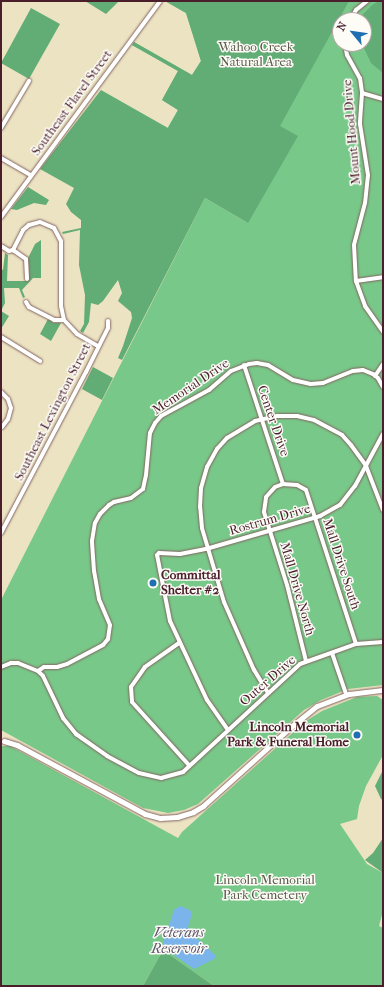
<!DOCTYPE html>
<style>
body{margin:0}
#map{position:relative;width:384px;height:987px;overflow:hidden;background:#ece3c3;font-family:"IM FELL French Canon",serif}
div>[style]{position:absolute}
.green>*{inset:0;background:#78c889}
.forest>*{inset:0;background:#62ac75}
.water>*{inset:0;background:#7ab4eb}
.roads{filter:drop-shadow(0 0 1px #836460) drop-shadow(0 0 1px #836460)}
.minor>*{height:4px;margin:-2px;padding:0 2px;transform-origin:2px;border-radius:2px;background:#fff}
.major>*{height:5px;margin:-2.5px;padding:0 2.5px;transform-origin:2.5px;border-radius:2.5px;background:#fff}
.dots>*{width:11px;height:11px;translate:-50% -50%;box-sizing:border-box;border:2px solid #fdfcf7;border-radius:50%}
span{translate:-50% -50%;white-space:nowrap;text-align:center;line-height:1.15;-webkit-text-stroke:3px #fdfcf7;paint-order:stroke}
.park-label{font-size:13px;color:#5a5a4c}
.street-label{font-size:13px;color:#4a1f2b}
.poi-label{font-size:13px;color:#4a1f2b;font-weight:700}
.left{translate:0 -50%;text-align:left}
.right{translate:-100% -50%;text-align:right}
.water-label{font-size:14px;color:#5b536e;font-style:italic}
.frame{position:absolute;inset:0;border:2px solid #4a1f2b;pointer-events:none}
.north{position:absolute;left:332px;top:12px;width:40px;height:40px;box-sizing:border-box;background:#fdfcf7;border:1px solid #b5a4a5;border-radius:50%;rotate:299deg;font-size:11px;font-weight:700;line-height:16px;text-align:center;color:#4a1f2b}
.north::after{content:'';display:block;margin:auto;width:14px;height:18px;background:#1f6fb2;clip-path:polygon(50% 0,100% 100%,50% 72%,0 100%)}
</style>
<div id="map">
<div class="green">
<i style="clip-path:polygon(evenodd,165px 1px,383px 1px,383px 685px,348px 689px,321px 700px,304px 710px,198px 804px,184px 810px,168px 813px,143px 808px,1px 730px,1px 600px,205px 198px,248px 223px,161px 139px,178px 110px,162px 100px,178px 71px,132px 45px,134px 42px,192px 75px,201px 61px,186px 13px,165px 1px,340px 20px,364px 20px,364px 44px,340px 44px,340px 20px)"></i>
<i style="clip-path:polygon(377px 696px,383px 700px,383px 755px,366px 786px,359px 806px,357px 819px,340px 824px,367px 864px,383px 873px,383px 911px,379px 926px,383px 928px,383px 986px,214px 986px,163px 950px,143px 986px,1px 986px,1px 746px,10px 746px,178px 838px,182px 832px,306px 721px,322px 711px,357px 697px)"></i>
</div>
<div class="forest">
<i style="clip-path:polygon(85px 1px,119px 1px,106px 14px)"></i>
<i style="clip-path:polygon(165px 1px,349px 1px,280px 126px,298px 136px,248px 223px,205px 198px,122px 360px,118px 358px,123px 346px,132px 318px,131px 312px,118px 301px,122px 293px,118px 280px,103px 301px,98px 305px,91px 303px,89px 322px,83px 333px,80px 331px,84px 324px,85px 295px,79px 265px,80px 230px,63px 234px,62px 232px,81px 228px,81px 220px,71px 212px,66px 204px,74px 188px,40px 169px,101px 90px,168px 128px,178px 110px,162px 100px,178px 71px,132px 45px,134px 42px,192px 75px,201px 61px,186px 13px)"></i>
<i style="clip-path:polygon(379px 1px,383px 1px,383px 73px,371px 63px,364px 48px,364px 20px,358px 19px,372px 5px)"></i>
<i style="clip-path:polygon(31px 8px,60px 24px,29px 79px,1px 63px)"></i>
<i style="clip-path:polygon(28px 187px,49px 200px,46px 205px,34px 203px,17px 210px,11px 209px)"></i>
<i style="clip-path:polygon(41px 240px,41px 278px,33px 278px,22px 290px,25px 297px,23px 298px,19px 288px,4px 288px,5px 303px,1px 311px,9px 316px,1px 329px,1px 269px,3px 270px,5px 253px,8px 255px,7px 281px,25px 281px,29px 277px,28px 258px,35px 244px)"></i>
<i style="clip-path:polygon(48px 319px,54px 323px,61px 323px,51px 341px,40px 334px)"></i>
<i style="clip-path:polygon(93px 367px,113px 378px,102px 400px,82px 389px)"></i>
<i style="clip-path:polygon(383px 770px,383px 800px,381px 799px,375px 786px)"></i>
<i style="clip-path:polygon(383px 838px,383px 873px,365px 860px,373px 853px)"></i>
<i style="clip-path:polygon(163px 950px,214px 986px,143px 986px)"></i>
</div>
<div class="water">
<i style="clip-path:polygon(180px 906px,190px 910px,192px 914px,188px 927px,192px 934px,215px 955px,216px 958px,194px 969px,164px 948px,163px 943px,174px 910px)"></i>
</div>
<div class="roads">
<div class="minor">
<i style="left:350px;top:20px;width:12px;rotate:-59deg"></i>
<i style="left:356px;top:10px;width:14px;rotate:-39deg"></i>
<i style="left:345px;top:44px;width:11px;rotate:80deg"></i>
<i style="left:347px;top:55px;width:26px;rotate:61deg"></i>
<i style="left:360px;top:78px;width:15px;rotate:82deg"></i>
<i style="left:362px;top:93px;width:31px;rotate:94deg"></i>
<i style="left:360px;top:124px;width:52px;rotate:81.1deg"></i>
<i style="left:368px;top:175px;width:28px;rotate:96deg"></i>
<i style="left:365px;top:203px;width:43px;rotate:104.7deg"></i>
<i style="left:354px;top:245px;width:36px;rotate:87deg"></i>
<i style="left:356px;top:281px;width:27px;rotate:70deg"></i>
<i style="left:365px;top:306px;width:32px;rotate:55deg"></i>
<i style="left:362px;top:93px;width:22px;rotate:16deg"></i>
<i style="left:1px;top:128px;width:55px;rotate:-59.2deg"></i>
<i style="left:1px;top:158px;width:34px;rotate:30deg"></i>
<i style="left:1px;top:217px;width:268px;rotate:-53.6deg"></i>
<i style="left:1px;top:246px;width:9px;rotate:32deg"></i>
<i style="left:9px;top:251px;width:4px;rotate:-14deg"></i>
<i style="left:13px;top:250px;width:22px;rotate:-63deg"></i>
<i style="left:23px;top:230px;width:8px;rotate:-40deg"></i>
<i style="left:29px;top:225px;width:11px;rotate:-15deg"></i>
<i style="left:40px;top:222px;width:15px;rotate:23deg"></i>
<i style="left:54px;top:228px;width:15px;rotate:62deg"></i>
<i style="left:61px;top:241px;width:65px;rotate:90deg"></i>
<i style="left:61px;top:306px;width:14px;rotate:78deg"></i>
<i style="left:64px;top:320px;width:19px;rotate:47deg"></i>
<i style="left:77px;top:334px;width:24px;rotate:30deg"></i>
<i style="left:13px;top:250px;width:16px;rotate:35deg"></i>
<i style="left:26px;top:259px;width:20px;rotate:87deg"></i>
<i style="left:356px;top:281px;width:27px;rotate:-8deg"></i>
<i style="left:26px;top:302px;width:6px;rotate:59deg"></i>
<i style="left:29px;top:307px;width:28px;rotate:27deg"></i>
<i style="left:54px;top:320px;width:10px"></i>
<i style="left:1px;top:337px;width:46px;rotate:31.6deg"></i>
<i style="left:244px;top:365px;width:125px;rotate:71.9deg"></i>
<i style="left:375px;top:376px;width:14px;rotate:-56deg"></i>
<i style="left:1px;top:392px;width:10px;rotate:45deg"></i>
<i style="left:8px;top:399px;width:9px;rotate:72deg"></i>
<i style="left:11px;top:408px;width:11px;rotate:105deg"></i>
<i style="left:8px;top:419px;width:10px;rotate:127deg"></i>
<i style="left:1px;top:533px;width:182px;rotate:-62.2deg"></i>
<i style="left:86px;top:372px;width:49px;rotate:-63.4deg"></i>
<i style="left:108px;top:328px;width:7px;rotate:-90deg"></i>
<i style="left:179px;top:643px;width:42px;rotate:144.8deg"></i>
<i style="left:145px;top:667px;width:24px;rotate:125deg"></i>
<i style="left:131px;top:687px;width:15px;rotate:86deg"></i>
<i style="left:132px;top:702px;width:85px;rotate:47.9deg"></i>
<i style="left:332px;top:653px;width:43px;rotate:71.1deg"></i>
<i style="left:306px;top:661px;width:78px;rotate:-104deg"></i>
<i style="left:287px;top:585px;width:77px;rotate:-107.5deg"></i>
<i style="left:264px;top:512px;width:15px;rotate:-82deg"></i>
<i style="left:266px;top:497px;width:13px;rotate:-48deg"></i>
<i style="left:275px;top:487px;width:9px;rotate:-21deg"></i>
<i style="left:283px;top:484px;width:14px;rotate:4deg"></i>
<i style="left:297px;top:485px;width:10px;rotate:29deg"></i>
<i style="left:306px;top:490px;width:162px;rotate:72deg"></i>
<i style="left:1px;top:667px;width:11px;rotate:-22deg"></i>
<i style="left:11px;top:663px;width:7px"></i>
<i style="left:18px;top:663px;width:22px;rotate:22deg"></i>
<i style="left:38px;top:671px;width:7px;rotate:45deg"></i>
<i style="left:43px;top:676px;width:47px;rotate:64.5deg"></i>
<i style="left:63px;top:718px;width:21px;rotate:51deg"></i>
<i style="left:76px;top:734px;width:38px;rotate:35deg"></i>
<i style="left:107px;top:756px;width:36px;rotate:28deg"></i>
<i style="left:139px;top:773px;width:23px;rotate:13deg"></i>
<i style="left:161px;top:778px;width:23px;rotate:-15deg"></i>
<i style="left:183px;top:772px;width:159px;rotate:-42.7deg"></i>
<i style="left:300px;top:664px;width:59px;rotate:-19.7deg"></i>
<i style="left:356px;top:644px;width:27px;rotate:-4deg"></i>
<i style="left:38px;top:671px;width:7px;rotate:-34deg"></i>
<i style="left:44px;top:667px;width:13px"></i>
<i style="left:57px;top:667px;width:10px;rotate:-17deg"></i>
<i style="left:67px;top:664px;width:41px;rotate:-27.8deg"></i>
<i style="left:103px;top:645px;width:8px;rotate:-50deg"></i>
<i style="left:108px;top:639px;width:14px;rotate:-82deg"></i>
<i style="left:110px;top:625px;width:28px;rotate:-113deg"></i>
<i style="left:99px;top:599px;width:28px;rotate:-100deg"></i>
<i style="left:94px;top:571px;width:30px;rotate:-94deg"></i>
<i style="left:92px;top:541px;width:18px;rotate:-81deg"></i>
<i style="left:95px;top:523px;width:10px;rotate:-61deg"></i>
<i style="left:100px;top:514px;width:13px;rotate:-45deg"></i>
<i style="left:109px;top:505px;width:6px;rotate:-31deg"></i>
<i style="left:114px;top:502px;width:17px;rotate:-13deg"></i>
<i style="left:131px;top:498px;width:15px;rotate:-37deg"></i>
<i style="left:143px;top:489px;width:14px;rotate:-78deg"></i>
<i style="left:146px;top:475px;width:42px;rotate:-84.6deg"></i>
<i style="left:150px;top:433px;width:11px;rotate:-63deg"></i>
<i style="left:155px;top:423px;width:9px;rotate:-49deg"></i>
<i style="left:161px;top:416px;width:55px;rotate:-28.4deg"></i>
<i style="left:209px;top:390px;width:29px;rotate:-41deg"></i>
<i style="left:231px;top:371px;width:19px;rotate:-21deg"></i>
<i style="left:249px;top:364px;width:8px;rotate:-7deg"></i>
<i style="left:257px;top:363px;width:11px;rotate:10deg"></i>
<i style="left:268px;top:365px;width:29px;rotate:31deg"></i>
<i style="left:293px;top:380px;width:18px;rotate:13deg"></i>
<i style="left:311px;top:384px;width:12px;rotate:-5deg"></i>
<i style="left:323px;top:383px;width:32px;rotate:-22deg"></i>
<i style="left:353px;top:371px;width:10px;rotate:-6deg"></i>
<i style="left:363px;top:370px;width:11px;rotate:22deg"></i>
<i style="left:373px;top:374px;width:6px;rotate:39deg"></i>
<i style="left:378px;top:378px;width:10px;rotate:61deg"></i>
<i style="left:268px;top:693px;width:27px;rotate:-121deg"></i>
<i style="left:254px;top:670px;width:74px;rotate:-113.8deg"></i>
<i style="left:224px;top:602px;width:77px;rotate:-106.6deg"></i>
<i style="left:202px;top:528px;width:21px;rotate:-95deg"></i>
<i style="left:200px;top:507px;width:19px;rotate:-87deg"></i>
<i style="left:201px;top:488px;width:22px;rotate:-74deg"></i>
<i style="left:207px;top:467px;width:21px;rotate:-61deg"></i>
<i style="left:217px;top:449px;width:15px;rotate:-48deg"></i>
<i style="left:227px;top:438px;width:33px;rotate:-31deg"></i>
<i style="left:255px;top:421px;width:23px;rotate:-13deg"></i>
<i style="left:277px;top:416px;width:20px"></i>
<i style="left:297px;top:416px;width:17px;rotate:13deg"></i>
<i style="left:314px;top:420px;width:32px;rotate:28deg"></i>
<i style="left:342px;top:435px;width:13px;rotate:48deg"></i>
<i style="left:351px;top:445px;width:26px;rotate:54deg"></i>
<i style="left:366px;top:466px;width:47px;rotate:68.9deg"></i>
<i style="left:228px;top:730px;width:37px;rotate:-125deg"></i>
<i style="left:207px;top:700px;width:87px;rotate:-115.1deg"></i>
<i style="left:170px;top:621px;width:67px;rotate:-101.1deg"></i>
<i style="left:157px;top:555px;width:3px;rotate:-45deg"></i>
<i style="left:159px;top:553px;width:21px;rotate:3deg"></i>
<i style="left:180px;top:554px;width:26px;rotate:-11deg"></i>
<i style="left:206px;top:549px;width:119px;rotate:-16.1deg"></i>
<i style="left:320px;top:516px;width:23px;rotate:-29deg"></i>
<i style="left:340px;top:505px;width:24px;rotate:-52deg"></i>
<i style="left:355px;top:486px;width:59px;rotate:-61.7deg"></i>
</div>
<div class="major">
<i style="left:4px;top:741px;width:14px;rotate:17deg"></i>
<i style="left:17px;top:745px;width:145px;rotate:28.3deg"></i>
<i style="left:145px;top:814px;width:16px;rotate:15deg"></i>
<i style="left:160px;top:818px;width:17px;rotate:-3deg"></i>
<i style="left:177px;top:817px;width:17px;rotate:-17deg"></i>
<i style="left:193px;top:812px;width:12px;rotate:-31deg"></i>
<i style="left:203px;top:806px;width:120px;rotate:-42deg"></i>
<i style="left:292px;top:726px;width:32px;rotate:-39deg"></i>
<i style="left:317px;top:706px;width:34px;rotate:-21deg"></i>
<i style="left:349px;top:694px;width:34px;rotate:-7deg"></i>
</div>
</div>
<div class="dots">
<i style="left:153px;top:583px;background:#1f6fb2"></i>
<i style="left:357px;top:735px;background:#1f6fb2"></i>
</div>
<div class="park-label">
<span style="left:256px;top:55px">Wahoo Creek<br>Natural Area</span>
<span style="left:265px;top:888px">Lincoln Memorial<br>Park Cemetery</span>
</div>
<div class="street-label">
<span style="left:72px;top:103px;rotate:-54deg">Southeast Flavel Street</span>
<span style="left:352px;top:132px;rotate:-95deg">Mount Hood Drive</span>
<span style="left:191px;top:387px;rotate:-34deg">Memorial Drive</span>
<span style="left:53px;top:412px;rotate:-63deg">Southeast Lexington Street</span>
<span style="left:273px;top:421px;rotate:71deg">Center Drive</span>
<span style="left:270px;top:520px;rotate:-16deg">Rostrum Drive</span>
<span style="left:341px;top:564px;rotate:72deg">Mall Drive South</span>
<span style="left:297px;top:589px;rotate:74deg">Mall Drive North</span>
<span style="left:268px;top:681px;rotate:-41deg">Outer Drive</span>
</div>
<div class="poi-label">
<span class="left" style="left:161px;top:583px">Committal<br>Shelter #2</span>
<span class="right" style="left:349px;top:735px">Lincoln Memorial<br>Park &amp; Funeral Home</span>
</div>
<div class="water-label">
<span style="left:179px;top:941px">Veterans<br>Reservoir</span>
</div>
<div class="frame"></div>
<div class="north">N</div>
</div>
